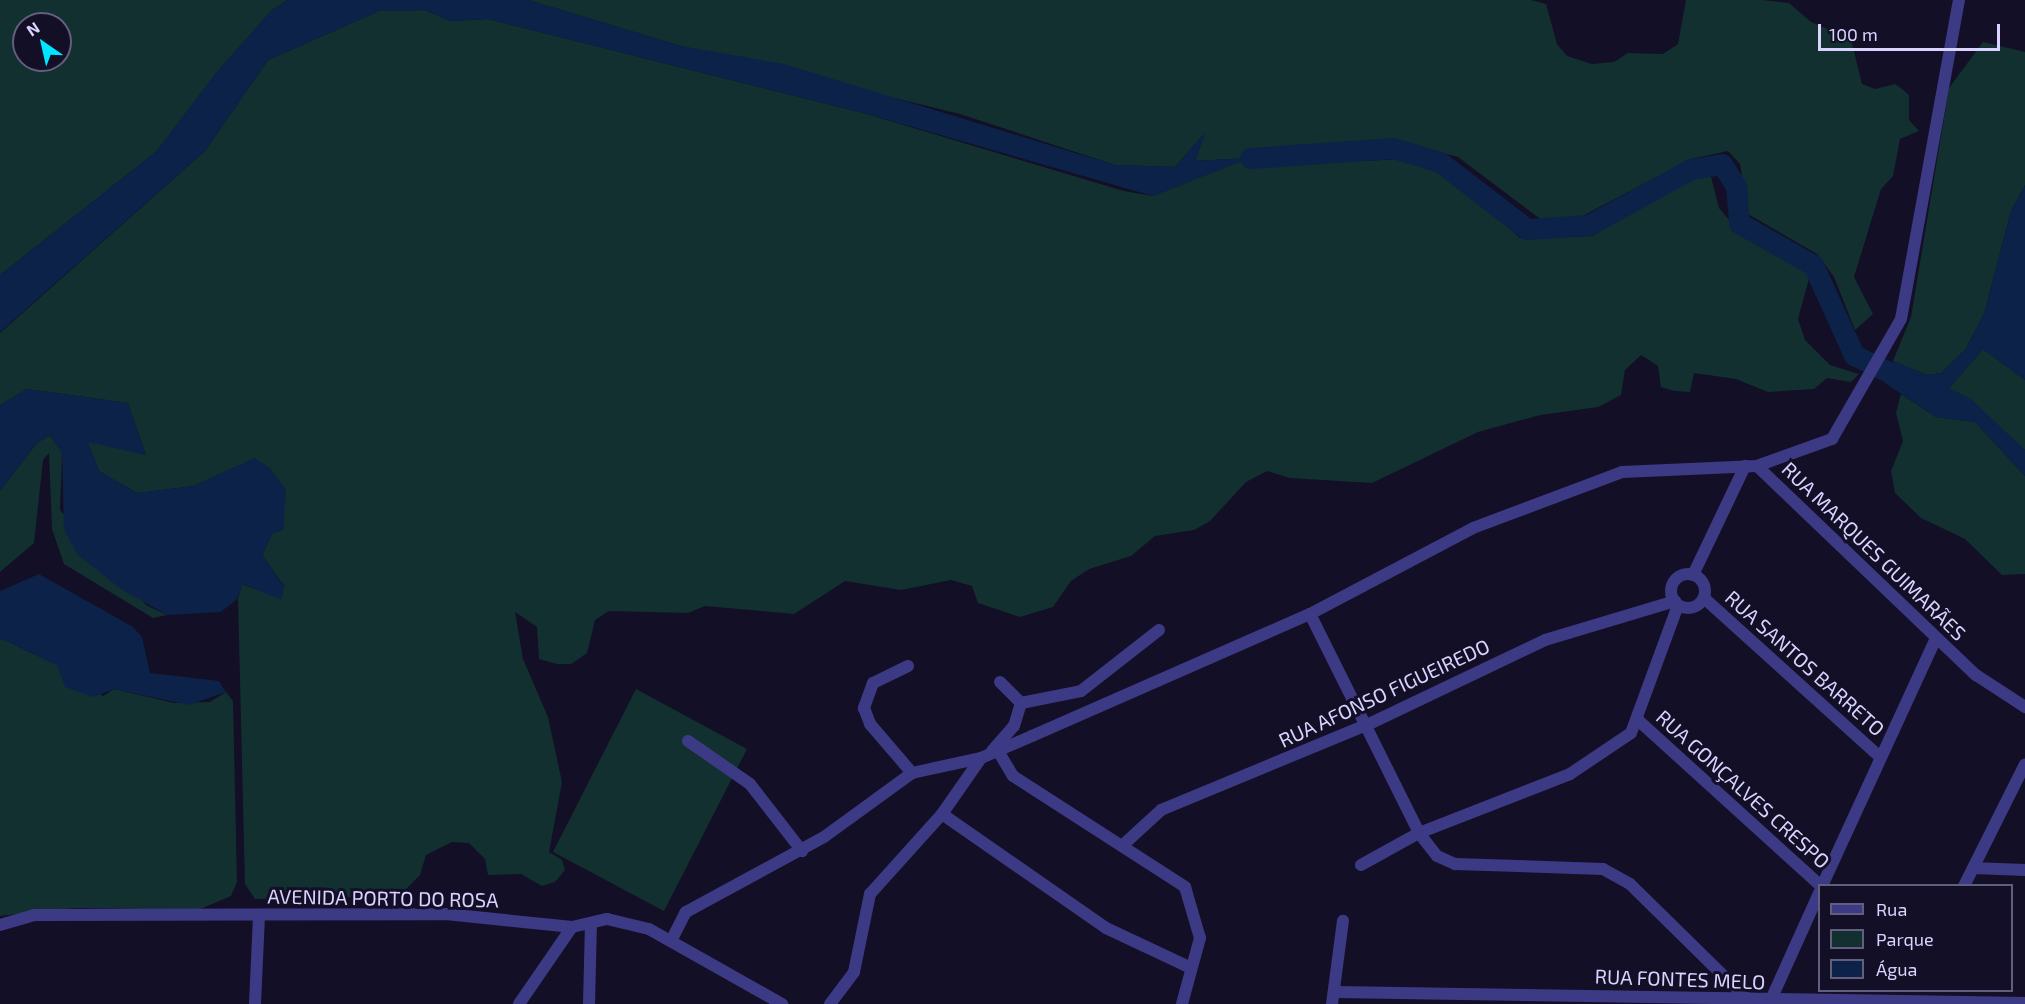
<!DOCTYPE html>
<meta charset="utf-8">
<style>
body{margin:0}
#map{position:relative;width:2025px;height:1004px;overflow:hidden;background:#130f26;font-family:"Exo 2",sans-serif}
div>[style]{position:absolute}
.green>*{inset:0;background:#12302f}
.water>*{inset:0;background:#0c2248}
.river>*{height:21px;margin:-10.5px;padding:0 10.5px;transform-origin:10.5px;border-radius:10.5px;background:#0c2248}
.minor>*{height:12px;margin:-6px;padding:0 6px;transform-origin:6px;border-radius:6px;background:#3d3a85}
.minor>.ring{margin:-6px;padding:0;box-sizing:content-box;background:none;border:12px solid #3d3a85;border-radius:50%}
span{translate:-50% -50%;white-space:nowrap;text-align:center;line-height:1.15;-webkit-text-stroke:6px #130f26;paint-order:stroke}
.street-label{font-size:20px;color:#d9d4ff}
.legend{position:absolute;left:1818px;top:884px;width:195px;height:108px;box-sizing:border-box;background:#130f26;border:2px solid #625e7d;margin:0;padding:8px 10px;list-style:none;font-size:18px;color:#d9d4ff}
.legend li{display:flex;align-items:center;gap:12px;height:30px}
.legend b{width:30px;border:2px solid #625e7d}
.north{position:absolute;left:12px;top:12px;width:60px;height:60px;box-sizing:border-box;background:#130f26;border:2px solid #625e7d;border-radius:50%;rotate:326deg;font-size:16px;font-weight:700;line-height:24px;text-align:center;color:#d9d4ff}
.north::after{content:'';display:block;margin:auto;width:21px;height:27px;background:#00e5ff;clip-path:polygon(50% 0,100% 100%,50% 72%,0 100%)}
.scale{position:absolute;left:1818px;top:24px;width:182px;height:27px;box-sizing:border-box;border:3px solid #d9d4ff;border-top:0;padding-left:8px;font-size:18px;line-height:21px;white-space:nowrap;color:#d9d4ff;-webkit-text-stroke:4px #130f26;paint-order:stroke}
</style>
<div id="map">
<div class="green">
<i style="clip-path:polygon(evenodd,0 0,288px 0,272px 10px,217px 72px,157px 151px,0 275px,0 0,24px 24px,60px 24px,60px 60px,24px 60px,24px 24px)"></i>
<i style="clip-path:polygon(528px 0,1531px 0,1546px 4px,1557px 44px,1567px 56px,1592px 64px,1614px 62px,1628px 53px,1663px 54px,1678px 44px,1686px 0,1762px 0,1789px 3px,1811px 22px,1851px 39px,1862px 84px,1875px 89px,1895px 84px,1902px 89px,1909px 95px,1909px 120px,1919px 131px,1900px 139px,1893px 176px,1881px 189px,1854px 277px,1873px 314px,1855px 330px,1834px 277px,1817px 254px,1748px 214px,1740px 164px,1728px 151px,1691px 159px,1577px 219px,1547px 224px,1458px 157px,1402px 142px,1276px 148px,1251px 158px,1265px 165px,1406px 159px,1450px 177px,1520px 238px,1593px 236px,1685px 176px,1710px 173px,1719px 208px,1742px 235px,1810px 275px,1798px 319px,1805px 340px,1830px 365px,1859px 374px,1851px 382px,1827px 378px,1814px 389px,1768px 392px,1736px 379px,1694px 373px,1690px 392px,1674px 391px,1661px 387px,1658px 366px,1641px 355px,1625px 370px,1621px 395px,1598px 407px,1540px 415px,1478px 432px,1372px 483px,1290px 478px,1267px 471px,1246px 482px,1210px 521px,1194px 530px,1155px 536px,1131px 556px,1089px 569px,1071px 581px,1053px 607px,1020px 617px,978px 603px,972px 586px,951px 580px,901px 590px,845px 581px,794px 614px,705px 606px,688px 613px,609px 611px,595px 620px,587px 653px,571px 664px,557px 664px,539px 659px,537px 627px,515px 612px,523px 659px,548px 717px,562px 782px,549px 852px,562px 860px,565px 870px,555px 882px,542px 886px,521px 874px,488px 875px,485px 859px,469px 843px,452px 842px,426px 855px,420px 875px,399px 896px,255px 899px,245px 884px,238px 599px,242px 584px,281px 599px,284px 586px,262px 555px,273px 533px,283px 530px,284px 512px,255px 458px,194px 486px,137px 493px,99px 471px,87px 441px,146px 455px,128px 403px,27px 389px,0 405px,0 333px,205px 151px,268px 60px,379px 11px,425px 10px,450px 21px,488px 19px,867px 114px,1124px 191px,1153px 196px,1248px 158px,1195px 161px,1203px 135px,1175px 167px,1115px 165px,960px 114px,681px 46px)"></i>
<i style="clip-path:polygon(1983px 42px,2025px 52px,2025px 185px,2011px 211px,1984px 314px,1965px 350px,1941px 373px,1927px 375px,1893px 361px,1911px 317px,1949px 88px)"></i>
<i style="clip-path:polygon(1983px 349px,2025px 380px,2025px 450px,1949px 388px)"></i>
<i style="clip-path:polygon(1901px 394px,1936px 417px,1975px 422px,2025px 476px,2025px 574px,2002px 575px,1965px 539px,1921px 518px,1895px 493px,1891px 471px,1903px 441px,1896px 413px)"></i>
<i style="clip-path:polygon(50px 435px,62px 453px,60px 510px,146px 605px,167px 615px,153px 618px,64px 564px,52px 529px,49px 453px,43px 460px,34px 543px,0 572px,0 491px,37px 443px)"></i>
<i style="clip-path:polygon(0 638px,57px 665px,103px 696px,114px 689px,174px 703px,210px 702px,226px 692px,233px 701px,237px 882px,231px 896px,198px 910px,75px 908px,0 916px)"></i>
<i style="clip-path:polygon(636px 689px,747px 749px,664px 911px,553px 852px)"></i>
</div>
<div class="water">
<i style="clip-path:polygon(288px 0,528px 0,681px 46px,784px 64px,1115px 165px,1175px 167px,1205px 133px,1196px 161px,1250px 158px,1153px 196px,867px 114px,488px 19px,450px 21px,425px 10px,379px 11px,268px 60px,205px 151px,0 332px,0 275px,157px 151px,217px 72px,272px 10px)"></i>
<i style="clip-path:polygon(2025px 185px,2025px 380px,1983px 349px,1949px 388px,1971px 399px,2025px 450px,2025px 476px,1975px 422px,1936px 417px,1885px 383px,1893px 361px,1927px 375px,1941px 373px,1965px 350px,1984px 314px,2011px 211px)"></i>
<i style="clip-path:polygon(27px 389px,128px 403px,146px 455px,88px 442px,99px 471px,137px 493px,194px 486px,255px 458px,271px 469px,286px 490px,283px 530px,273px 533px,262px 555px,284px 587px,281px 600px,243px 584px,237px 599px,221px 612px,167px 615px,121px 589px,77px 554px,64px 529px,62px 453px,50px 435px,37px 443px,0 491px,0 405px)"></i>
<i style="clip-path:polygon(39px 574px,133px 627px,142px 637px,150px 673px,219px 681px,226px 692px,189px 705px,114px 689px,93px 697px,65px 687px,57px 665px,0 638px,0 591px)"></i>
</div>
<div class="river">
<i style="left:1250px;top:158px;width:143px;rotate:-4deg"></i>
<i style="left:1393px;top:148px;width:49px;rotate:16.6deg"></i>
<i style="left:1440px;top:162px;width:110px;rotate:37.6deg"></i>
<i style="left:1527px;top:229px;width:62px;rotate:-3.7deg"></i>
<i style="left:1589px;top:225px;width:116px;rotate:-28.8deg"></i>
<i style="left:1691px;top:169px;width:31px;rotate:-9deg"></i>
<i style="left:1722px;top:164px;width:26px;rotate:58deg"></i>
<i style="left:1736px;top:186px;width:37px;rotate:85deg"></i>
<i style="left:1739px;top:223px;width:85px;rotate:29.6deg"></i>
<i style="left:1813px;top:265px;width:99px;rotate:65.5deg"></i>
<i style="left:1854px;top:355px;width:66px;rotate:26.2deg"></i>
</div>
<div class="minor">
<i style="left:1757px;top:466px;width:303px;rotate:43.7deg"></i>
<i style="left:1976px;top:675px;width:59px;rotate:33.1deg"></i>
<i class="ring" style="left:1671px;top:574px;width:22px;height:22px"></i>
<i style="left:1693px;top:575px;width:121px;rotate:-64.5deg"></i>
<i style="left:1704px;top:598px;width:237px;rotate:42.1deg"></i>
<i style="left:1310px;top:614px;width:245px;rotate:63.5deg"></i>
<i style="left:1419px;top:833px;width:162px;rotate:-21.3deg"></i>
<i style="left:1570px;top:774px;width:73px;rotate:-33.9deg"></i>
<i style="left:1631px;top:733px;width:136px;rotate:-69.8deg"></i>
<i style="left:908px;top:666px;width:39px;rotate:154deg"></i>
<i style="left:873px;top:683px;width:27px;rotate:110deg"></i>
<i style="left:864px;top:708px;width:17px;rotate:69deg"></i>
<i style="left:870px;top:724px;width:65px;rotate:49.4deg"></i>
<i style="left:1000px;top:682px;width:30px;rotate:45deg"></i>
<i style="left:1639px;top:721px;width:246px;rotate:42.2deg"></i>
<i style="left:688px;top:741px;width:75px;rotate:34.7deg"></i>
<i style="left:750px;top:784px;width:85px;rotate:52.2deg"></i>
<i style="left:992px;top:751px;width:33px;rotate:-49deg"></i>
<i style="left:1014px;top:726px;width:24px;rotate:-73deg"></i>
<i style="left:1021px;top:703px;width:61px;rotate:-11.3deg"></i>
<i style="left:1081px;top:691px;width:99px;rotate:-38deg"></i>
<i style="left:998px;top:751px;width:29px;rotate:59deg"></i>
<i style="left:1013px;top:776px;width:205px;rotate:32.8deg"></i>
<i style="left:1185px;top:887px;width:53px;rotate:73.6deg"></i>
<i style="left:1200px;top:938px;width:68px;rotate:105.3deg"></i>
<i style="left:942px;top:814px;width:200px;rotate:34.8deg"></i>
<i style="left:1106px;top:928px;width:94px;rotate:25.2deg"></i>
<i style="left:1123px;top:845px;width:52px;rotate:-42.6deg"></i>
<i style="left:1161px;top:810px;width:225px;rotate:-22.5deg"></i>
<i style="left:1369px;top:724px;width:195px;rotate:-25.5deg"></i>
<i style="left:1545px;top:640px;width:136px;rotate:-16.7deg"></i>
<i style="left:1361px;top:865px;width:66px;rotate:-28.9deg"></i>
<i style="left:1419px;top:833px;width:29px;rotate:52deg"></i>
<i style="left:1437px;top:856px;width:20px;rotate:24deg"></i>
<i style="left:1455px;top:864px;width:148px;rotate:1.9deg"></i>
<i style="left:1603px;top:869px;width:31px;rotate:29deg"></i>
<i style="left:1630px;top:884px;width:165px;rotate:44.5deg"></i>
<i style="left:1973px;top:868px;width:52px;rotate:2.2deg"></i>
<i style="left:1822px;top:886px;width:273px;rotate:-65.3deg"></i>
<i style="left:1964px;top:886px;width:136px;rotate:-63.4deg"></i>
<i style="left:0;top:925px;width:35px;rotate:-16deg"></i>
<i style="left:34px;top:915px;width:412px;rotate:-0.1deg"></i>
<i style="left:446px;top:914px;width:127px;rotate:5.9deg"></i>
<i style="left:572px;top:927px;width:36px;rotate:-13deg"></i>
<i style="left:607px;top:919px;width:43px;rotate:13.4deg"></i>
<i style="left:649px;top:929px;width:153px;rotate:29.4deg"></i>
<i style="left:671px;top:941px;width:33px;rotate:-63deg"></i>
<i style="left:686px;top:912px;width:157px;rotate:-28.5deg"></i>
<i style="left:824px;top:837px;width:109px;rotate:-36deg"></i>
<i style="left:912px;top:773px;width:71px;rotate:-12.3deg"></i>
<i style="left:981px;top:758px;width:56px;rotate:-23.3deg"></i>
<i style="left:1032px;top:736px;width:304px;rotate:-23.7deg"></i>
<i style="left:1310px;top:614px;width:184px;rotate:-27.8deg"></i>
<i style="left:1473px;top:528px;width:159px;rotate:-20.6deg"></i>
<i style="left:1622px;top:472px;width:135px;rotate:-2.5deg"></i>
<i style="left:1757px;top:466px;width:80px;rotate:-19.8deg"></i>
<i style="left:1832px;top:439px;width:138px;rotate:-60.1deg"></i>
<i style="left:1901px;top:319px;width:324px;rotate:-79.7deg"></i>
<i style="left:1335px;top:992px;width:690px;rotate:0.91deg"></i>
<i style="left:255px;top:1004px;width:89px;rotate:-87.4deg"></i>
<i style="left:519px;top:1004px;width:93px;rotate:-55.5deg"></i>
<i style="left:589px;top:1004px;width:81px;rotate:-88.6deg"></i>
<i style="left:830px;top:1004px;width:40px;rotate:-53deg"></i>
<i style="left:854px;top:972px;width:80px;rotate:-78.4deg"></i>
<i style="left:870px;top:894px;width:108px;rotate:-48deg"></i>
<i style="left:942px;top:814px;width:68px;rotate:-55.1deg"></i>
<i style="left:1332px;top:1004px;width:84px;rotate:-82.5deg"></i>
<i style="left:1769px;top:1004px;width:124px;rotate:-65.7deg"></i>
</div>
<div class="street-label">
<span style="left:1874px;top:551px;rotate:44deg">RUA MARQUES GUIMARÃES</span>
<span style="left:1805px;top:663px;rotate:42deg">RUA SANTOS BARRETO</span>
<span style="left:1384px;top:693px;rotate:-25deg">RUA AFONSO FIGUEIREDO</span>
<span style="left:1743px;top:789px;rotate:42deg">RUA GONÇALVES CRESPO</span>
<span style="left:383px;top:898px;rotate:1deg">AVENIDA PORTO DO ROSA</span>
<span style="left:1680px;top:979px;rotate:2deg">RUA FONTES MELO</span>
</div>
<ul class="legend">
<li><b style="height:8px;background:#3d3a85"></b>Rua</li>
<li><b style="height:16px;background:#12302f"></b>Parque</li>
<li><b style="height:16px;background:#0c2248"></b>Água</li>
</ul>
<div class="north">N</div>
<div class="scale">100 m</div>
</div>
